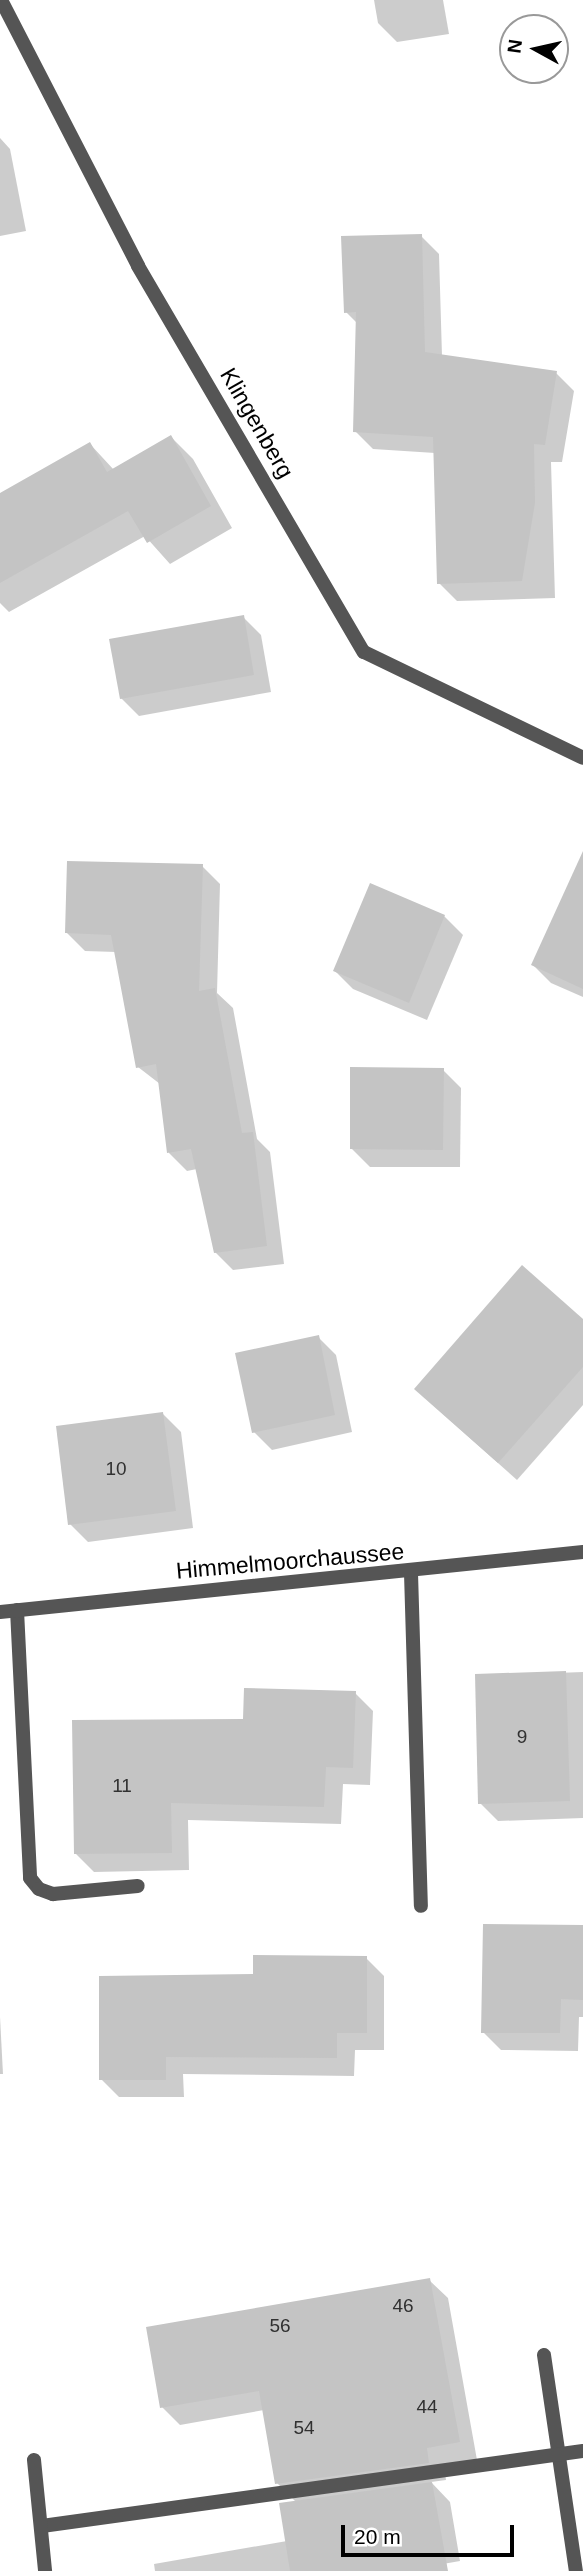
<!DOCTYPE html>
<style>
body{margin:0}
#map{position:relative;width:583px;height:2571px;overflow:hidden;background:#fff;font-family:Arial,sans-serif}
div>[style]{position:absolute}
.shadow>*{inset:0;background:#0003}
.building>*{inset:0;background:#c4c4c4}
.lane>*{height:14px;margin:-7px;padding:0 7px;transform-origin:7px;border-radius:7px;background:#555}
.street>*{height:14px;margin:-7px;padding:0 7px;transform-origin:7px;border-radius:7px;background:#555}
span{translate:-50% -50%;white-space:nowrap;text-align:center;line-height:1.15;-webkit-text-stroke:7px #fff;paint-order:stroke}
.number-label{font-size:19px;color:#313131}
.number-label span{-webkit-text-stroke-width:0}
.street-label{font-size:23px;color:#000}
.north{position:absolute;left:499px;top:14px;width:70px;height:70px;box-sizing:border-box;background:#fff;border:2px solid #999;border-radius:50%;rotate:278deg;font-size:19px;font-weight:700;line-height:28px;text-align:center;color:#000}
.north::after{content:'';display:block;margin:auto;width:24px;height:32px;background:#000;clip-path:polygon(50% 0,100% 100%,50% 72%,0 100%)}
.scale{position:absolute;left:341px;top:2525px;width:173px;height:32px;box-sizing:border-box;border:4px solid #000;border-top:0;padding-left:9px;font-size:21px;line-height:24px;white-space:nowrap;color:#000;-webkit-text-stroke:5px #fff;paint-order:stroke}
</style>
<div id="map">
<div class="shadow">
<i style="clip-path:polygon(374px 0,443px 0,449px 34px,397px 42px,378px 23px)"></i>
<i style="clip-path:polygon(0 138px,10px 149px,26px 231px,0 236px)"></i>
<i style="clip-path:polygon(421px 236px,439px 254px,442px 356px,556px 373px,574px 391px,562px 462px,551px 462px,555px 598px,457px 601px,439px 583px,435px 453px,373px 449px,355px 431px,357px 323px,346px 312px)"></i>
<i style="clip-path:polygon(171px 437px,193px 459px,232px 528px,170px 564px,145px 536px,9px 612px,0 603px,0 495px,90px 444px,114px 470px)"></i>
<i style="clip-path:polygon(243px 617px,261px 635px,271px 692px,139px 716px,121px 698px)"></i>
<i style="clip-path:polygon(202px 866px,220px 884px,217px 993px,233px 1008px,257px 1139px,270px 1152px,284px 1264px,233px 1270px,215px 1252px,197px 1169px,187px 1171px,169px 1153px,160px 1084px,138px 1067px,116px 952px,85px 951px,67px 933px)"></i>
<i style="clip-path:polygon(583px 873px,583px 997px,551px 983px,533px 965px)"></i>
<i style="clip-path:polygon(371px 885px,444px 916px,463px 935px,427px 1020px,353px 989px,335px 971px)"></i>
<i style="clip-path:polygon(443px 1070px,461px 1088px,460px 1167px,370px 1167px,352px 1149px)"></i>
<i style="clip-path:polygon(583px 1321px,583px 1405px,517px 1480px,434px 1406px)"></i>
<i style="clip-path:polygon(318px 1337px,336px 1355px,352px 1432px,272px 1450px,254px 1432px)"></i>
<i style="clip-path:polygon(163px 1414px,181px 1432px,193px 1528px,88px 1542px,70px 1524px)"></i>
<i style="clip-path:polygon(583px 1672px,583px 1818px,498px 1821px,480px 1803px,477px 1676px)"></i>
<i style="clip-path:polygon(355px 1693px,373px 1711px,370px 1785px,343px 1784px,341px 1824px,188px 1820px,189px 1870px,94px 1872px,75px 1853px,245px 1720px)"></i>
<i style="clip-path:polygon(583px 1927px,583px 2017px,579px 2017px,578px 2051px,501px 2050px,483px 2032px)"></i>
<i style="clip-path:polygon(366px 1958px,384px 1976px,384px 2050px,355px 2050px,354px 2076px,183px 2074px,184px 2097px,119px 2097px,101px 2079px,255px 1976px)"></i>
<i style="clip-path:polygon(0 2017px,3px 2074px,0 2074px)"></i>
<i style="clip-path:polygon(429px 2280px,448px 2298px,477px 2460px,444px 2466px,446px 2480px,431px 2482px,450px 2502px,460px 2561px,403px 2571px,155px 2571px,154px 2564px,287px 2541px,296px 2502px,277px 2483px,264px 2410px,180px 2425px,162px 2407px)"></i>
</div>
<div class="building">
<i style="clip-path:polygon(422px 234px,425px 352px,557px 371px,545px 445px,534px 444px,535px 503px,522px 581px,437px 584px,433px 437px,353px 432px,356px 312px,344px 313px,341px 236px)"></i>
<i style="clip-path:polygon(171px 435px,211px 506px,147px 543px,128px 511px,0 583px,0 493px,90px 442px,107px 472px)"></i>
<i style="clip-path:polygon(244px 615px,254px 675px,120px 699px,109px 639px)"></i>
<i style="clip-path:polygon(583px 851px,583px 989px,531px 965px)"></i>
<i style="clip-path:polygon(67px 861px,203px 864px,199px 991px,215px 988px,242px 1133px,253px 1132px,267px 1246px,214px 1253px,191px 1149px,167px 1153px,156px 1064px,136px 1068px,111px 935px,65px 933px)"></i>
<i style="clip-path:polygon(370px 883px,445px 915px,409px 1003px,333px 971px)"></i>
<i style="clip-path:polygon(350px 1067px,444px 1068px,443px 1150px,350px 1149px)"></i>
<i style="clip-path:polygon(522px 1265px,583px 1319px,583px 1367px,498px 1463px,414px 1389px)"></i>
<i style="clip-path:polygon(319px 1335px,335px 1415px,252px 1433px,235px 1353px)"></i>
<i style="clip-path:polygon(163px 1412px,176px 1511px,68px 1525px,56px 1426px)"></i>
<i style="clip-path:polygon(566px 1671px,570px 1801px,478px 1804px,475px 1674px)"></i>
<i style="clip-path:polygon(244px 1688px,356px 1691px,353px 1768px,326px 1767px,324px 1807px,171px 1803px,172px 1853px,74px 1854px,72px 1720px,243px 1719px)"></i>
<i style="clip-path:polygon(483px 1924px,583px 1925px,583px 2000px,561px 1999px,560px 2033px,481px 2033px)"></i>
<i style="clip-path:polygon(253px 1955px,367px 1956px,367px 2033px,337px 2033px,337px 2058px,166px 2057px,166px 2080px,99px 2080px,99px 1976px,253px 1974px)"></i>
<i style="clip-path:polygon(430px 2278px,460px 2442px,427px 2448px,429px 2463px,275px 2484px,259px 2391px,160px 2408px,146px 2327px)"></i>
<i style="clip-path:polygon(432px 2482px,448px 2571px,290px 2571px,279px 2503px)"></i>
</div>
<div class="lane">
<i style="left:411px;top:1573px;width:333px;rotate:88.3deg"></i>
<i style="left:17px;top:1610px;width:268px;rotate:87.2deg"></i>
<i style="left:30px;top:1878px;width:14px;rotate:51deg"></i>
<i style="left:39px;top:1889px;width:15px;rotate:20deg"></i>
<i style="left:53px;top:1894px;width:85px;rotate:-5.4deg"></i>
<i style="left:544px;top:2355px;width:218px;rotate:81.6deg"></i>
<i style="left:42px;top:2526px;width:546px;rotate:-7.89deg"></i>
</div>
<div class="street">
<i style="left:1px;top:0;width:299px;rotate:62.7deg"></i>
<i style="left:138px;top:266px;width:447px;rotate:59.7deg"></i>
<i style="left:364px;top:652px;width:243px;rotate:25.8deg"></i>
<i style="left:0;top:1612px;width:586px;rotate:-5.88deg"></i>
<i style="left:34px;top:2460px;width:112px;rotate:84.3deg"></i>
</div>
<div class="number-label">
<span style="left:116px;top:1469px">10</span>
<span style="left:522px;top:1737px">9</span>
<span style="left:122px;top:1786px">11</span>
<span style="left:403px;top:2306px">46</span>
<span style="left:280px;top:2326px">56</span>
<span style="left:427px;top:2407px">44</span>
<span style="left:304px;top:2428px">54</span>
</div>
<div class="street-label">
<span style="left:257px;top:423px;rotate:60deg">Klingenberg</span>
<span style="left:290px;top:1561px;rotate:-5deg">Himmelmoorchaussee</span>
</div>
<div class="north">N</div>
<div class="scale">20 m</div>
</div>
